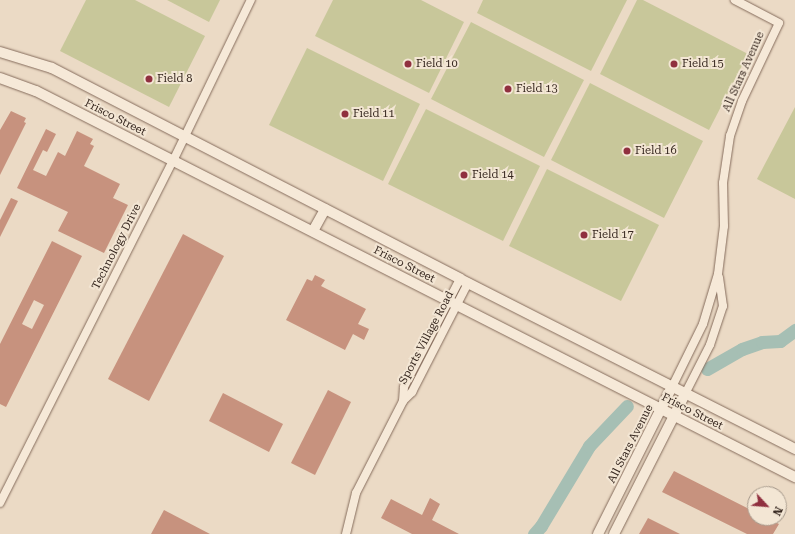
<!DOCTYPE html>
<style>
body{margin:0}
#map{position:relative;width:795px;height:534px;overflow:hidden;background:#ebdac5;font-family:"Roboto Serif",serif}
div>[style]{position:absolute}
.green>*{inset:0;background:#c8c79a}
.river>*{height:13px;margin:-6.5px;padding:0 6.5px;transform-origin:6.5px;border-radius:6.5px;background:#a6bfb4}
.building>*{inset:0;background:#c7927e}
.roads{filter:drop-shadow(0 0 1px #856c5c) drop-shadow(0 0 1px #856c5c)}
.minor>*{height:8px;margin:-4px;padding:0 4px;transform-origin:4px;border-radius:4px;background:#f6e9d8}
.tertiary>*{height:10px;margin:-5px;padding:0 5px;transform-origin:5px;border-radius:5px;background:#f6e9d8}
.dots>*{width:11px;height:11px;translate:-50% -50%;box-sizing:border-box;border:2px solid #f3e6d4;border-radius:50%}
span{translate:-50% -50%;white-space:nowrap;text-align:center;line-height:1.15;-webkit-text-stroke:4px #f3e6d4;paint-order:stroke}
.poi-label{font-size:11px;color:#36271f}
.left{translate:0 -50%;text-align:left}
.street-label{font-size:11px;color:#36271f}
.north{position:absolute;left:747px;top:486px;width:40px;height:40px;box-sizing:border-box;background:#f3e6d4;border:1px solid #a79a8c;border-radius:50%;rotate:116deg;font-size:11px;font-weight:700;line-height:16px;text-align:center;color:#36271f}
.north::after{content:'';display:block;margin:auto;width:14px;height:18px;background:#90303f;clip-path:polygon(50% 0,100% 100%,50% 72%,0 100%)}
</style>
<div id="map">
<div class="green">
<i style="clip-path:polygon(86px 0,135px 0,205px 36px,169px 107px,60px 51px)"></i>
<i style="clip-path:polygon(167px 0,220px 0,209px 22px)"></i>
<i style="clip-path:polygon(333px 0,421px 0,464px 22px,429px 93px,315px 36px)"></i>
<i style="clip-path:polygon(483px 0,627px 0,591px 71px,477px 13px)"></i>
<i style="clip-path:polygon(637px 0,643px 0,748px 54px,709px 130px,600px 74px)"></i>
<i style="clip-path:polygon(471px 22px,584px 80px,544px 157px,431px 99px)"></i>
<i style="clip-path:polygon(307px 48px,420px 104px,383px 181px,269px 125px)"></i>
<i style="clip-path:polygon(590px 83px,703px 141px,664px 218px,551px 160px)"></i>
<i style="clip-path:polygon(795px 107px,795px 199px,757px 179px)"></i>
<i style="clip-path:polygon(426px 109px,540px 166px,503px 241px,388px 184px)"></i>
<i style="clip-path:polygon(547px 169px,659px 225px,621px 301px,509px 246px)"></i>
</div>
<div class="river">
<i style="left:707px;top:369px;width:40px;rotate:-29.7deg"></i>
<i style="left:742px;top:349px;width:21px;rotate:-19deg"></i>
<i style="left:762px;top:342px;width:18px;rotate:-3deg"></i>
<i style="left:780px;top:341px;width:19px;rotate:-36deg"></i>
<i style="left:534px;top:534px;width:11px;rotate:-49deg"></i>
<i style="left:541px;top:526px;width:93px;rotate:-59deg"></i>
<i style="left:589px;top:446px;width:55px;rotate:-46.5deg"></i>
</div>
<div class="building">
<i style="clip-path:polygon(11px 111px,26px 118px,24px 122px,26px 123px,0 175px,0 130px)"></i>
<i style="clip-path:polygon(46px 129px,56px 134px,47px 152px,43px 150px,33px 170px,46px 176px,58px 152px,65px 156px,77px 131px,93px 139px,90px 144px,94px 146px,84px 166px,120px 184px,113px 198px,128px 205px,104px 253px,58px 231px,68px 212px,17px 188px)"></i>
<i style="clip-path:polygon(11px 198px,18px 201px,0 237px,0 220px)"></i>
<i style="clip-path:polygon(183px 234px,224px 256px,149px 401px,108px 379px)"></i>
<i style="clip-path:polygon(evenodd,52px 241px,82px 256px,6px 407px,0 404px,0 344px,52px 241px,34px 300px,44px 305px,32px 329px,22px 324px,34px 300px)"></i>
<i style="clip-path:polygon(315px 275px,325px 280px,321px 286px,366px 309px,358px 324px,369px 329px,364px 340px,353px 334px,345px 350px,286px 320px,307px 279px,312px 281px)"></i>
<i style="clip-path:polygon(328px 390px,351px 402px,315px 475px,291px 463px)"></i>
<i style="clip-path:polygon(223px 393px,283px 424px,269px 452px,209px 421px)"></i>
<i style="clip-path:polygon(674px 471px,755px 512px,755px 518px,767px 518px,779px 524px,773px 534px,747px 534px,662px 492px)"></i>
<i style="clip-path:polygon(430px 498px,440px 504px,432px 520px,459px 534px,412px 534px,381px 518px,391px 499px,422px 515px)"></i>
<i style="clip-path:polygon(164px 510px,210px 534px,151px 534px)"></i>
<i style="clip-path:polygon(648px 518px,680px 534px,639px 534px)"></i>
</div>
<div class="roads">
<div class="minor">
<i style="left:672px;top:387px;width:70px;rotate:-63.8deg"></i>
<i style="left:703px;top:324px;width:52px;rotate:-73.3deg"></i>
<i style="left:718px;top:274px;width:48px;rotate:-82.9deg"></i>
<i style="left:724px;top:226px;width:43px;rotate:-91.3deg"></i>
<i style="left:723px;top:183px;width:48px;rotate:-81.5deg"></i>
<i style="left:730px;top:136px;width:37px;rotate:-71deg"></i>
<i style="left:742px;top:101px;width:86px;rotate:-64.6deg"></i>
<i style="left:779px;top:23px;width:50px;rotate:-152.4deg"></i>
<i style="left:685px;top:394px;width:55px;rotate:-63deg"></i>
<i style="left:710px;top:345px;width:41px;rotate:-71.6deg"></i>
<i style="left:723px;top:306px;width:29px;rotate:-98deg"></i>
<i style="left:403px;top:401px;width:14px;rotate:-86deg"></i>
<i style="left:404px;top:387px;width:122px;rotate:-62.6deg"></i>
<i style="left:0;top:503px;width:383px;rotate:-63.2deg"></i>
<i style="left:173px;top:161px;width:179px;rotate:-64.2deg"></i>
<i style="left:346px;top:534px;width:42px;rotate:-76.3deg"></i>
<i style="left:356px;top:493px;width:103px;rotate:-62.9deg"></i>
<i style="left:403px;top:401px;width:13px;rotate:-45deg"></i>
<i style="left:412px;top:392px;width:123px;rotate:-62.8deg"></i>
</div>
<div class="tertiary">
<i style="left:0;top:52px;width:54px;rotate:17.1deg"></i>
<i style="left:52px;top:68px;width:459px;rotate:27.3deg"></i>
<i style="left:460px;top:279px;width:376px;rotate:26.9deg"></i>
<i style="left:0;top:78px;width:38px;rotate:20deg"></i>
<i style="left:36px;top:91px;width:852px;rotate:26.96deg"></i>
<i style="left:313px;top:231px;width:25px;rotate:-61deg"></i>
<i style="left:598px;top:534px;width:165px;rotate:-63.3deg"></i>
<i style="left:614px;top:534px;width:157px;rotate:-63.1deg"></i>
</div>
</div>
<div class="dots">
<i style="left:408px;top:64px;background:#90303f"></i>
<i style="left:674px;top:64px;background:#90303f"></i>
<i style="left:149px;top:79px;background:#90303f"></i>
<i style="left:508px;top:89px;background:#90303f"></i>
<i style="left:345px;top:114px;background:#90303f"></i>
<i style="left:627px;top:151px;background:#90303f"></i>
<i style="left:464px;top:175px;background:#90303f"></i>
<i style="left:584px;top:235px;background:#90303f"></i>
</div>
<div class="poi-label">
<span class="left" style="left:416px;top:64px">Field 10</span>
<span class="left" style="left:682px;top:64px">Field 15</span>
<span class="left" style="left:157px;top:79px">Field 8</span>
<span class="left" style="left:516px;top:89px">Field 13</span>
<span class="left" style="left:353px;top:114px">Field 11</span>
<span class="left" style="left:635px;top:151px">Field 16</span>
<span class="left" style="left:472px;top:175px">Field 14</span>
<span class="left" style="left:592px;top:235px">Field 17</span>
</div>
<div class="street-label">
<span style="left:744px;top:72px;rotate:-66deg">All Stars Avenue</span>
<span style="left:115px;top:118px;rotate:27deg">Frisco Street</span>
<span style="left:117px;top:247px;rotate:-63deg">Technology Drive</span>
<span style="left:404px;top:265px;rotate:27deg">Frisco Street</span>
<span style="left:427px;top:338px;rotate:-62deg">Sports Village Road</span>
<span style="left:692px;top:412px;rotate:27deg">Frisco Street</span>
<span style="left:631px;top:444px;rotate:-63deg">All Stars Avenue</span>
</div>
<div class="north">N</div>
</div>
